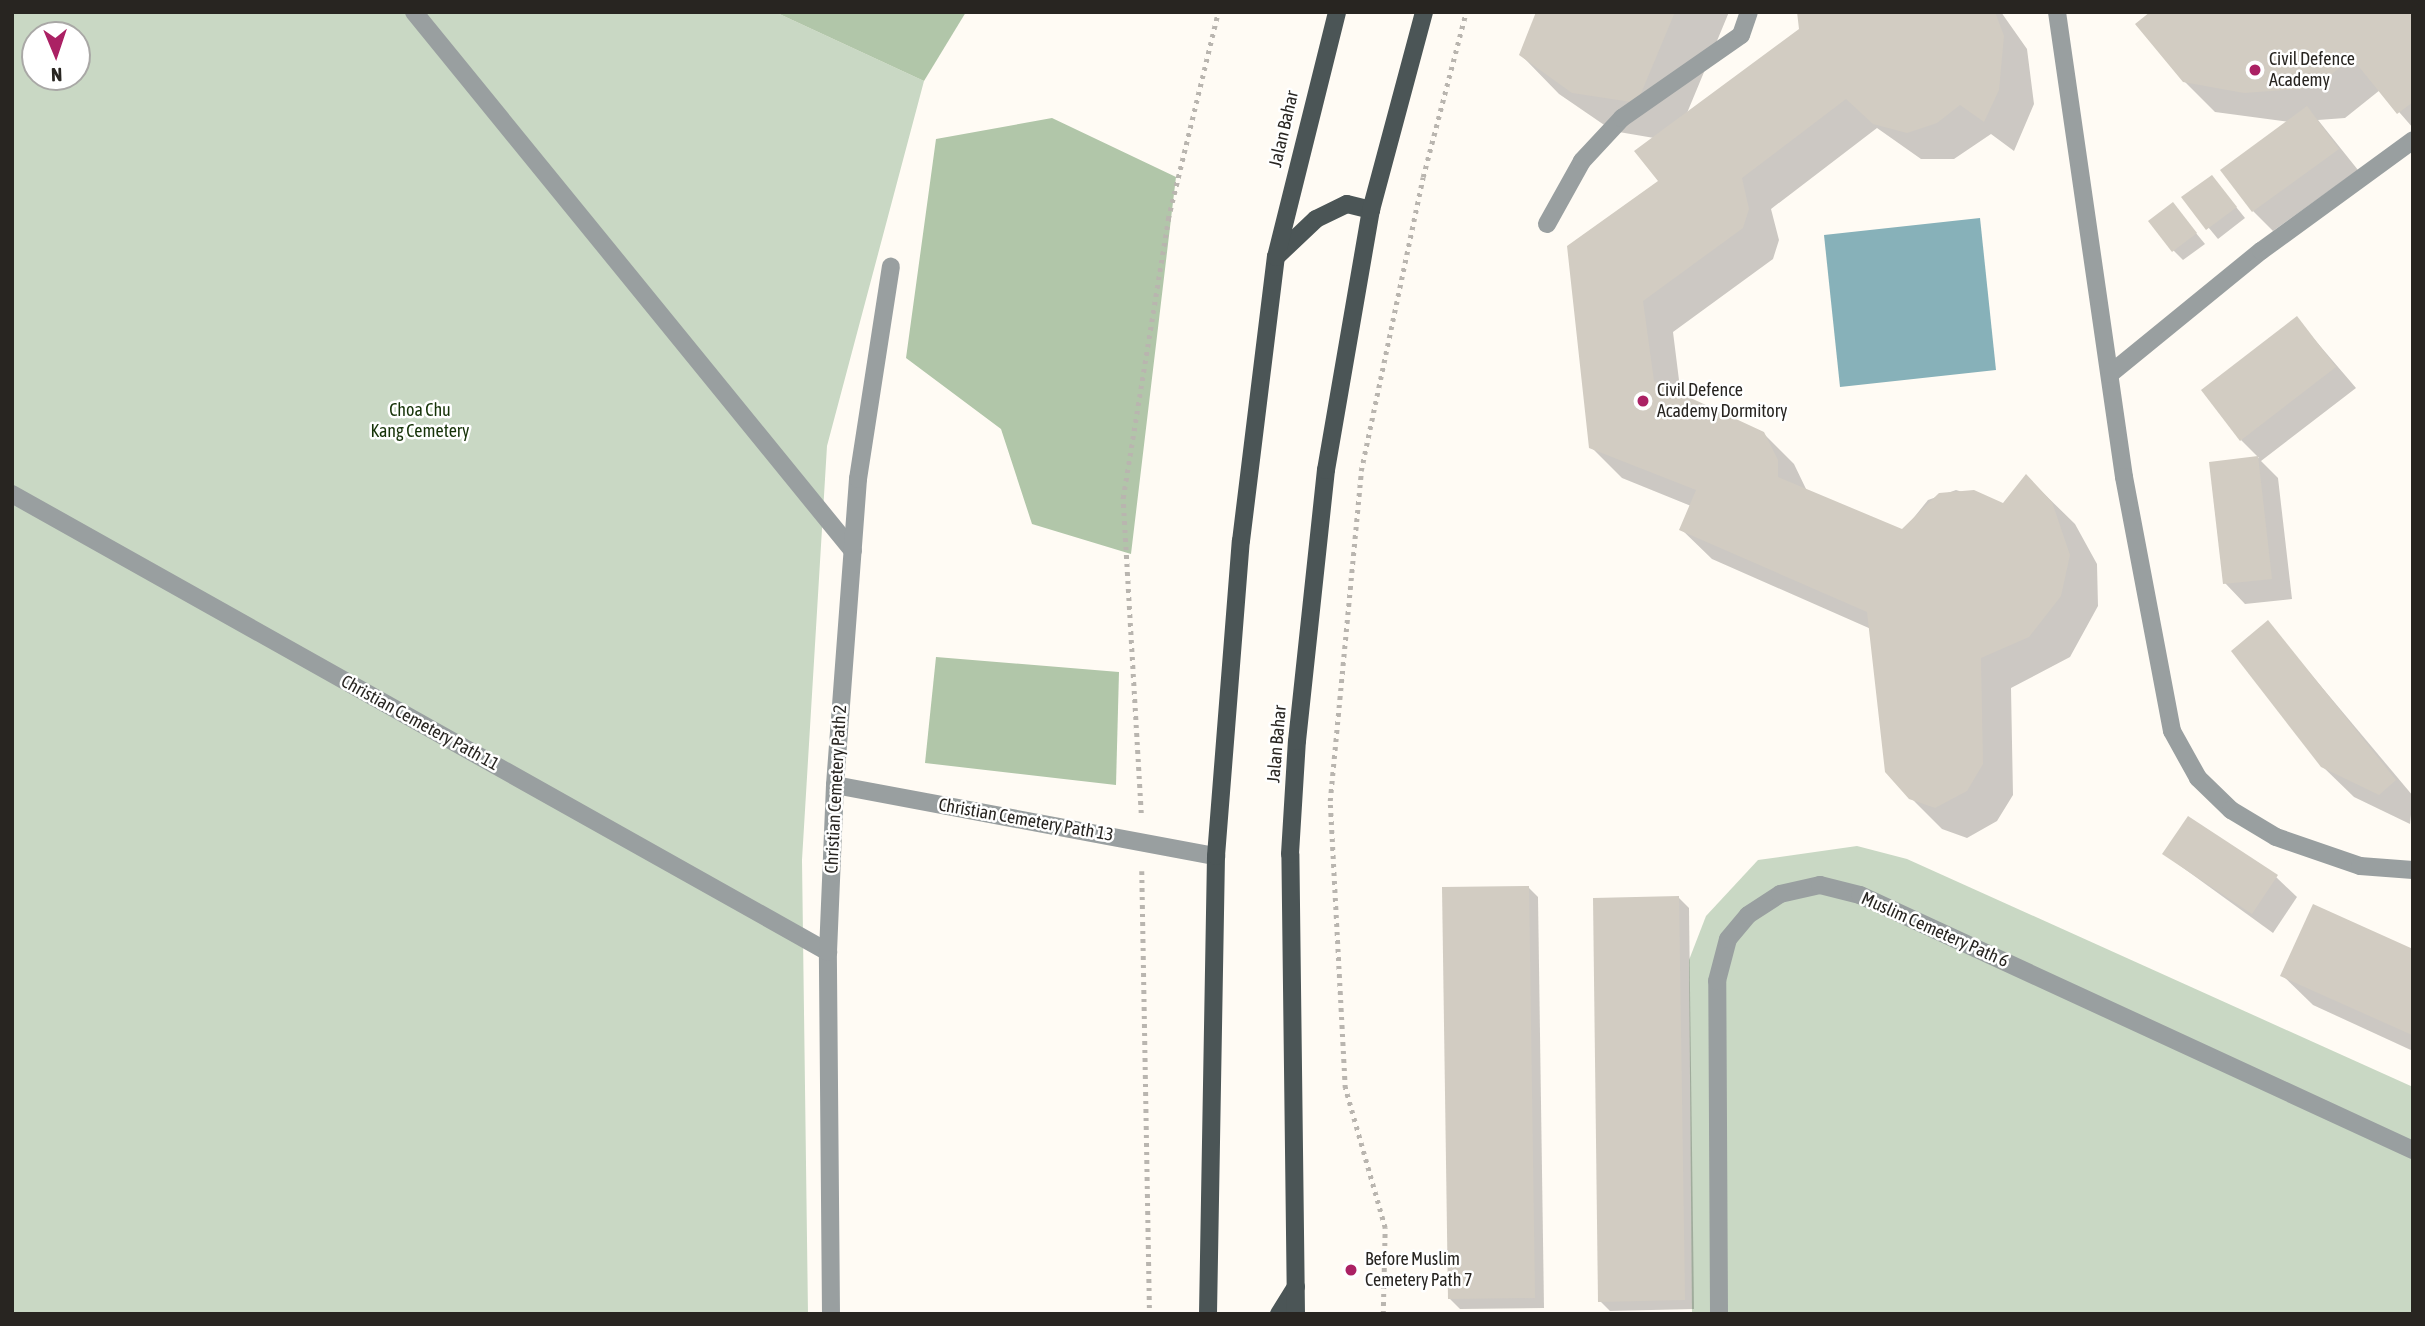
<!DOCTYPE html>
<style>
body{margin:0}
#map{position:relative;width:2425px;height:1326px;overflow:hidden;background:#fffbf4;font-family:"Asap Condensed",sans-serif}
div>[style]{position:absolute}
.green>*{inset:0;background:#c9d8c4}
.forest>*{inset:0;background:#b1c6a9}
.water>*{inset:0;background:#87b1b9}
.shadow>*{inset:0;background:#0003}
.building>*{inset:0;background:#d2ccc2}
.path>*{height:4.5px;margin-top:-2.25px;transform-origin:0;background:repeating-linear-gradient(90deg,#b9b5af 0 3.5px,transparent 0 8.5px)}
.minor>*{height:18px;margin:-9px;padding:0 9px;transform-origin:9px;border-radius:9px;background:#999fa0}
.major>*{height:18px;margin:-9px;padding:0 9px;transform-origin:9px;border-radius:9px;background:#4b5556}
.dots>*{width:19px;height:19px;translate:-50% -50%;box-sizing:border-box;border:4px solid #fff;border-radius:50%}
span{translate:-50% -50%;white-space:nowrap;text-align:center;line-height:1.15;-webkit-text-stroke:5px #fff;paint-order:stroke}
.poi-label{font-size:18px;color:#282521}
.left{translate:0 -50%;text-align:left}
.street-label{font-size:18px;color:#282521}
.park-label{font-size:18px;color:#163308}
.frame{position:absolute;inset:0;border:14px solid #282521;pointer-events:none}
.north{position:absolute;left:21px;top:21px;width:70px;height:70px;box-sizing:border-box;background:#fff;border:2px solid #a9a8a6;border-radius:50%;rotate:178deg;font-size:19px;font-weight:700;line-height:28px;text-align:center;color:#282521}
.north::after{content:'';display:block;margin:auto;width:24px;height:32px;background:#ab2164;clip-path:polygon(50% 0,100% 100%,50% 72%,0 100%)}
</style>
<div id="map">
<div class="green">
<i style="clip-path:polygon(evenodd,12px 12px,775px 12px,924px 81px,827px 446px,802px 860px,808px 1314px,12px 1314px,12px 12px,35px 35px,77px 35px,77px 77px,35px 77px,35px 35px)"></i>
<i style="clip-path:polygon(1857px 846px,1907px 859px,2413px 1087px,2413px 1314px,1692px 1314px,1689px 960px,1706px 916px,1758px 860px)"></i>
</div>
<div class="forest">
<i style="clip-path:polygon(775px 12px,966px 12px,924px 81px)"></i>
<i style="clip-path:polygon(1052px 118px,1176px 177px,1131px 554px,1032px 524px,1001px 429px,906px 358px,936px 139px)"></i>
<i style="clip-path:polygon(936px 657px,1119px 672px,1116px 785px,925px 763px)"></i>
</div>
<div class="water">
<i style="clip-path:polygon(1980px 218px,1996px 370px,1840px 387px,1824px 235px)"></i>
</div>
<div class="shadow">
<i style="clip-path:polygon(1538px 12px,1729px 12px,1687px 113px,1801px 30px,1799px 12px,2001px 12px,2027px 49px,2034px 104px,2014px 151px,1991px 134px,1954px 159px,1921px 159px,1877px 128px,1771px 209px,1779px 240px,1773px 259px,1673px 332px,1681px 396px,1763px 433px,1794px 464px,1807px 491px,1903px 531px,1928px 500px,1956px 490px,2004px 505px,2026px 476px,2075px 524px,2097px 564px,2098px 606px,2070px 657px,2011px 688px,2013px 795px,1997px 821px,1967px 838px,1942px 829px,1911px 798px,1871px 629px,1712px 559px,1681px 529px,1691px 506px,1622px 478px,1591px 447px,1660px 181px,1654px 138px,1613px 131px,1559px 94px,1521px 55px)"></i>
<i style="clip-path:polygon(2413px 12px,2413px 128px,2380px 90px,2345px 118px,2318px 120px,2358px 170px,2273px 231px,2253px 211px,2289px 122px,2215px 112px,2184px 81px)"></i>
<i style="clip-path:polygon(2212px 177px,2245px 218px,2218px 239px,2184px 198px)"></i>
<i style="clip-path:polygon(2173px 205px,2205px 244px,2183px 260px,2173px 250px)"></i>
<i style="clip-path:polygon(2297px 319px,2356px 388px,2261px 461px,2278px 478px,2292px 599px,2245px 604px,2225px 583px,2211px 463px,2259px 458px,2241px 440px)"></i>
<i style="clip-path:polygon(2268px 623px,2413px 796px,2410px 824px,2354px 797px,2322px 766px)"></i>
<i style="clip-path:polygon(2164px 854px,2276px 877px,2297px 897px,2273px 933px)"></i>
<i style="clip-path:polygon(1528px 887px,1538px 897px,1544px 1308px,1460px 1309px,1450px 1299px)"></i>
<i style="clip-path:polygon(1679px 898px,1689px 908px,1694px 1309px,1610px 1311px,1600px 1301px)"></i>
<i style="clip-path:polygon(2413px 951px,2413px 1051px,2313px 1005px,2282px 975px)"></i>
</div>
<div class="building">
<i style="clip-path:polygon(1536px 12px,1675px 12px,1637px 103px,1572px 93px,1519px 55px)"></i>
<i style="clip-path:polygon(1797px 12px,1995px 12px,2004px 36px,1999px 90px,1984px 122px,1960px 105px,1937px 123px,1907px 133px,1873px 124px,1846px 99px,1742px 178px,1749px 209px,1743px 228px,1643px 301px,1654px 381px,1764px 432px,1778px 460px,1778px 477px,1902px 529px,1939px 493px,1974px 490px,2003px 503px,2026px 474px,2052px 502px,2070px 555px,2061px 596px,2029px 637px,1981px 658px,1983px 764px,1967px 791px,1935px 808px,1909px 799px,1885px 772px,1867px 612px,1679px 530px,1696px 490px,1589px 448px,1567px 246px,1658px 181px,1634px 151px,1799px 29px)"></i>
<i style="clip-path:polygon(2150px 12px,2413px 12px,2413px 102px,2397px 114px,2352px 58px,2314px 88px,2244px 93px,2183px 82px,2135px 24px)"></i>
<i style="clip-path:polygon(2307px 106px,2339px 149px,2252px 212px,2220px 170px)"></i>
<i style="clip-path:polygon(2212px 175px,2237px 207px,2206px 230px,2181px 197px)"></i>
<i style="clip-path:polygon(2173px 202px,2197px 233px,2172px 252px,2148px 221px)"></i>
<i style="clip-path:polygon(2297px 316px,2336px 367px,2240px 441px,2201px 390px)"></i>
<i style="clip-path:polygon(2258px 456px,2272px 579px,2223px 584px,2209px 462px)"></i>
<i style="clip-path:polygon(2268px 620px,2396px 780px,2379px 795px,2321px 767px,2231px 651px)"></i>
<i style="clip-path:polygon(2188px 816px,2278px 875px,2252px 914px,2162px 854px)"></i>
<i style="clip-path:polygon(1529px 886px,1535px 1298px,1448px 1299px,1442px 887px)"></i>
<i style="clip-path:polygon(1679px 896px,1685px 1300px,1598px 1302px,1593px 898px)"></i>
<i style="clip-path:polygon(2313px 904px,2413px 949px,2412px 1035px,2280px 976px)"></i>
</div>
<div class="path">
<i style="left:1141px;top:813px;width:316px;rotate:-93.3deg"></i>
<i style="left:1123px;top:498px;width:283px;rotate:-80.8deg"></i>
<i style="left:1168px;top:219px;width:213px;rotate:-76.4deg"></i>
<i style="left:1142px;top:871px;width:443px;rotate:89deg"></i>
<i style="left:1383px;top:1314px;width:86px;rotate:-88.7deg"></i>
<i style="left:1385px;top:1228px;width:146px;rotate:-105.9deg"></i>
<i style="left:1345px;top:1088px;width:287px;rotate:-93deg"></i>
<i style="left:1330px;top:801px;width:331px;rotate:-84.6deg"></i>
<i style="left:1361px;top:471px;width:300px;rotate:-78.1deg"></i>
<i style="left:1423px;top:177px;width:171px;rotate:-75.4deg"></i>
</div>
<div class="minor">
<i style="left:414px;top:12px;width:695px;rotate:50.84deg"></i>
<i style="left:2057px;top:12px;width:470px;rotate:81.8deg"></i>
<i style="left:2124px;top:477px;width:258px;rotate:79.3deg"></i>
<i style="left:2172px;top:731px;width:54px;rotate:61deg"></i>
<i style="left:2198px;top:778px;width:46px;rotate:44.1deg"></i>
<i style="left:2231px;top:810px;width:52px;rotate:31deg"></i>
<i style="left:2276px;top:837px;width:89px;rotate:19deg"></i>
<i style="left:2360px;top:866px;width:53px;rotate:4.3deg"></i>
<i style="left:1547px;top:224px;width:72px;rotate:-60.9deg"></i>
<i style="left:1582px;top:161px;width:59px;rotate:-47.1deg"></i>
<i style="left:1622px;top:118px;width:145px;rotate:-34.9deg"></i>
<i style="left:1741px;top:35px;width:24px;rotate:-71deg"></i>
<i style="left:2110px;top:374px;width:195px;rotate:-39.2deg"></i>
<i style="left:2261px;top:251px;width:188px;rotate:-36.1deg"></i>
<i style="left:12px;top:494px;width:936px;rotate:29.3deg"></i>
<i style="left:835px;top:785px;width:388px;rotate:10.6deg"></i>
<i style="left:831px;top:1314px;width:362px;rotate:-90.5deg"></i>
<i style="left:828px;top:952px;width:167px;rotate:-87.6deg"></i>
<i style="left:835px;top:785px;width:307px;rotate:-85.7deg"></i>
<i style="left:858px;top:479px;width:215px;rotate:-81.2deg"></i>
<i style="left:1719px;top:1314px;width:333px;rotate:-90.3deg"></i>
<i style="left:1717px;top:981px;width:43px;rotate:-75.3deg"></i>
<i style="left:1728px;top:939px;width:31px;rotate:-50deg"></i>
<i style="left:1748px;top:915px;width:38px;rotate:-33deg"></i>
<i style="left:1780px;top:894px;width:41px;rotate:-12.7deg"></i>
<i style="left:1820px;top:885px;width:41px;rotate:14deg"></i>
<i style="left:1860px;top:895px;width:609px;rotate:24.76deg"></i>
</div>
<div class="major">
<i style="left:1276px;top:257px;width:55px;rotate:-43.5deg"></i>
<i style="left:1316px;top:219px;width:34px;rotate:-26deg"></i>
<i style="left:1347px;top:204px;width:25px;rotate:14deg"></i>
<i style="left:1208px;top:1314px;width:458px;rotate:-89deg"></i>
<i style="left:1216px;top:856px;width:316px;rotate:-85.5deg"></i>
<i style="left:1241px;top:541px;width:286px;rotate:-83deg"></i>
<i style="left:1276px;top:257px;width:252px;rotate:-76deg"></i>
<i style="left:1279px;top:1314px;width:32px;rotate:-58deg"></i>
<i style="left:1296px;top:1314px;width:460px;rotate:-90.7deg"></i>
<i style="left:1290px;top:854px;width:113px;rotate:-86.5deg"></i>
<i style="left:1297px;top:741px;width:273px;rotate:-83.9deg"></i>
<i style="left:1326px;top:470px;width:264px;rotate:-80.2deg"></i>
<i style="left:1371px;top:210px;width:205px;rotate:-75deg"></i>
</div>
<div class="dots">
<i style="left:2255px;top:70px;background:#ab2164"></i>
<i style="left:1643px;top:401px;background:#ab2164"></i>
<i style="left:1351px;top:1270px;background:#ab2164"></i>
</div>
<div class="poi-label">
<span class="left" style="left:2269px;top:70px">Civil Defence<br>Academy</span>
<span class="left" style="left:1657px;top:401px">Civil Defence<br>Academy Dormitory</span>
<span class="left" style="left:1365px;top:1270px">Before Muslim<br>Cemetery Path 7</span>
</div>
<div class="street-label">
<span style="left:1284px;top:129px;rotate:-77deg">Jalan Bahar</span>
<span style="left:420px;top:723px;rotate:29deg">Christian Cemetery Path 11</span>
<span style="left:1277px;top:744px;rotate:-85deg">Jalan Bahar</span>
<span style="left:836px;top:789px;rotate:-87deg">Christian Cemetery Path 2</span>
<span style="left:1026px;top:820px;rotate:10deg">Christian Cemetery Path 13</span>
<span style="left:1935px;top:930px;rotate:24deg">Muslim Cemetery Path 6</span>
</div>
<div class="park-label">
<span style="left:420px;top:421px">Choa Chu<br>Kang Cemetery</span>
</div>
<div class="frame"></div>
<div class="north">N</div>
</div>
